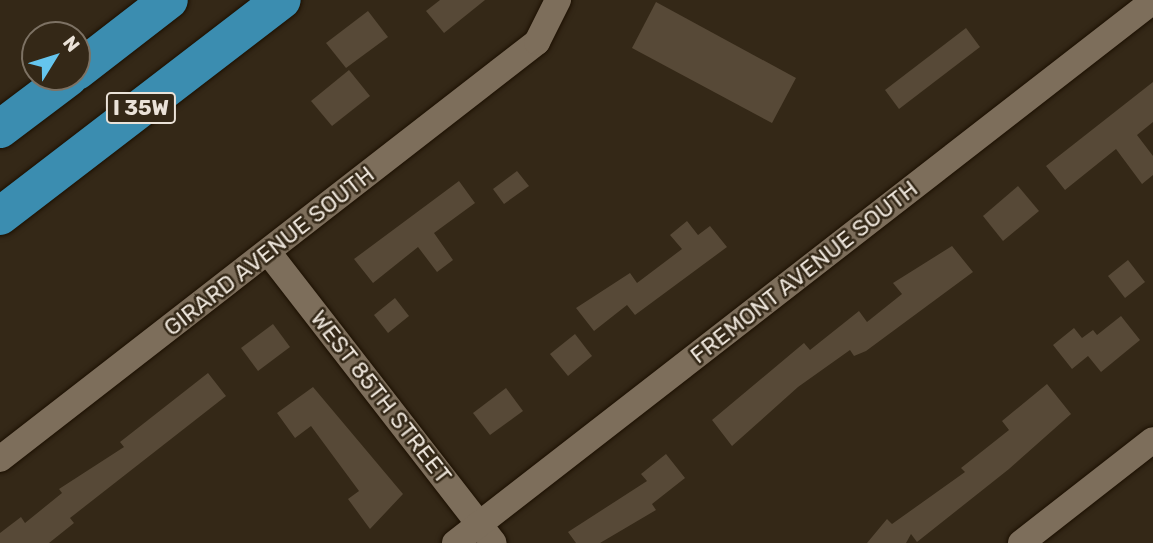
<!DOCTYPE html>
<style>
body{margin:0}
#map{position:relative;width:1153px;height:543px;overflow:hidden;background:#342817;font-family:Rubik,sans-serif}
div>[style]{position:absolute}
.building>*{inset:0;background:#574937}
.roads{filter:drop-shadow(0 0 2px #1c1002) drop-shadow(0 0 2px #1c1002)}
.minor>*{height:26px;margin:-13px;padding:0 13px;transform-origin:13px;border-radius:13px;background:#7d6e5b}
.highway>*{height:38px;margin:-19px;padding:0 19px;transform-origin:19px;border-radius:19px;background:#3b8db0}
span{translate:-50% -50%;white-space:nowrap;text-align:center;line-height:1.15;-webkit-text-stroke:5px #342817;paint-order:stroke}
.shield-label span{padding:2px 5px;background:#342817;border:2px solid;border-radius:5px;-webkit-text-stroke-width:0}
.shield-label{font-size:21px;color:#eae2d8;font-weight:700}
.street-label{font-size:23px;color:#eae2d8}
.north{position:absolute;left:21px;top:21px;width:70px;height:70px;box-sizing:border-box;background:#342817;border:2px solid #7d7264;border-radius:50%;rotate:52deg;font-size:19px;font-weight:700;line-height:28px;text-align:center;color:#eae2d8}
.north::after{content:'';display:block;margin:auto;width:24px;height:32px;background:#65c5ee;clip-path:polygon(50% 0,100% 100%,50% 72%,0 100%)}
</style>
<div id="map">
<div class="building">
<i style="clip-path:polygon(440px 0,485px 0,444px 33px,426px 11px)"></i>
<i style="clip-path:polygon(656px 2px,796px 78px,772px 123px,632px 48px)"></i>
<i style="clip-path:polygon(368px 11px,388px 37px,346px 68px,326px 43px)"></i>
<i style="clip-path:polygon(966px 28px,980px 47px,899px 109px,885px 90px)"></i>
<i style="clip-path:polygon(349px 70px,370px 96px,332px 126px,311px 101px)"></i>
<i style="clip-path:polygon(1153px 82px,1153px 122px,1137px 135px,1153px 156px,1153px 175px,1142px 184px,1116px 149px,1065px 190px,1046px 166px)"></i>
<i style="clip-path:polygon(517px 171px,529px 186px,504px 204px,493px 189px)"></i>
<i style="clip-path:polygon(459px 181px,475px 203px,434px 233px,453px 260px,437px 272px,418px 247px,373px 283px,354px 259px)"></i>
<i style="clip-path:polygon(1018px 186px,1039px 211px,1003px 241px,983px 216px)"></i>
<i style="clip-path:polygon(687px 221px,698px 235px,710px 226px,727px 247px,635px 315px,627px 305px,594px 331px,576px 308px,630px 273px,637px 283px,682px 249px,670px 235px)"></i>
<i style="clip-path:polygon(952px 246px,973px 272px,866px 351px,854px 356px,850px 350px,798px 387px,732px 446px,712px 420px,804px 343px,810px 350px,859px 311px,867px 322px,902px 294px,893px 283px)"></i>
<i style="clip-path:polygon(1128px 260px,1145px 282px,1125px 298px,1108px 276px)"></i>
<i style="clip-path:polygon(395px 298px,409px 316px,388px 333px,374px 315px)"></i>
<i style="clip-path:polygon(1121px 316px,1140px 340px,1101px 372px,1088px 356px,1072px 369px,1053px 345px,1074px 328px,1082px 338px,1093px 330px,1097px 335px)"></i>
<i style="clip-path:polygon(273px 324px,290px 347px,258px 371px,241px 348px)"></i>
<i style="clip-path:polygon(575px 334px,592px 356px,568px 376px,550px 354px)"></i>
<i style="clip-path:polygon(208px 373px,226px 396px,70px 518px,74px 523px,49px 543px,0 543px,0 533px,21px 517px,25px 523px,62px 493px,59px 489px,124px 447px,120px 442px)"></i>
<i style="clip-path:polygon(1047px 384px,1071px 414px,1009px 469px,917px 542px,911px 534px,906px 543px,867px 543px,887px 519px,892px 524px,965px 472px,961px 468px,1009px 430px,1002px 421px)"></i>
<i style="clip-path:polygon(313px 387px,403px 494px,370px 529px,348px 499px,359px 491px,311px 426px,295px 438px,277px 413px)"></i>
<i style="clip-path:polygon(506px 388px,523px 411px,490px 435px,473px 413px)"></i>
<i style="clip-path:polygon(666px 454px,685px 478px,652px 504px,656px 510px,600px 543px,576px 543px,568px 532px,647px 481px,641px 474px)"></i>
</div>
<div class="roads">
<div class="minor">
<i style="left:268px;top:252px;width:368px;rotate:52.2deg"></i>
<i style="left:0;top:459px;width:680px;rotate:-37.83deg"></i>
<i style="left:537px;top:42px;width:47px;rotate:-63.4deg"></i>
<i style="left:455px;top:543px;width:884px;rotate:-37.83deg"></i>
<i style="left:1021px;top:543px;width:167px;rotate:-38deg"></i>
</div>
<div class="highway">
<i style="left:77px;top:71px;width:116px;rotate:-37.7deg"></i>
<i style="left:0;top:129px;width:86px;rotate:-37deg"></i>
<i style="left:0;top:216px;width:355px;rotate:-37.5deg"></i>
</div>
</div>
<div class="shield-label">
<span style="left:141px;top:108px">I 35W</span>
</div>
<div class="street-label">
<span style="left:269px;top:251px;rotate:-38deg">GIRARD AVENUE SOUTH</span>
<span style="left:804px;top:272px;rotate:-38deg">FREMONT AVENUE SOUTH</span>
<span style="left:381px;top:397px;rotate:52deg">WEST 85TH STREET</span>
</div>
<div class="north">N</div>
</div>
